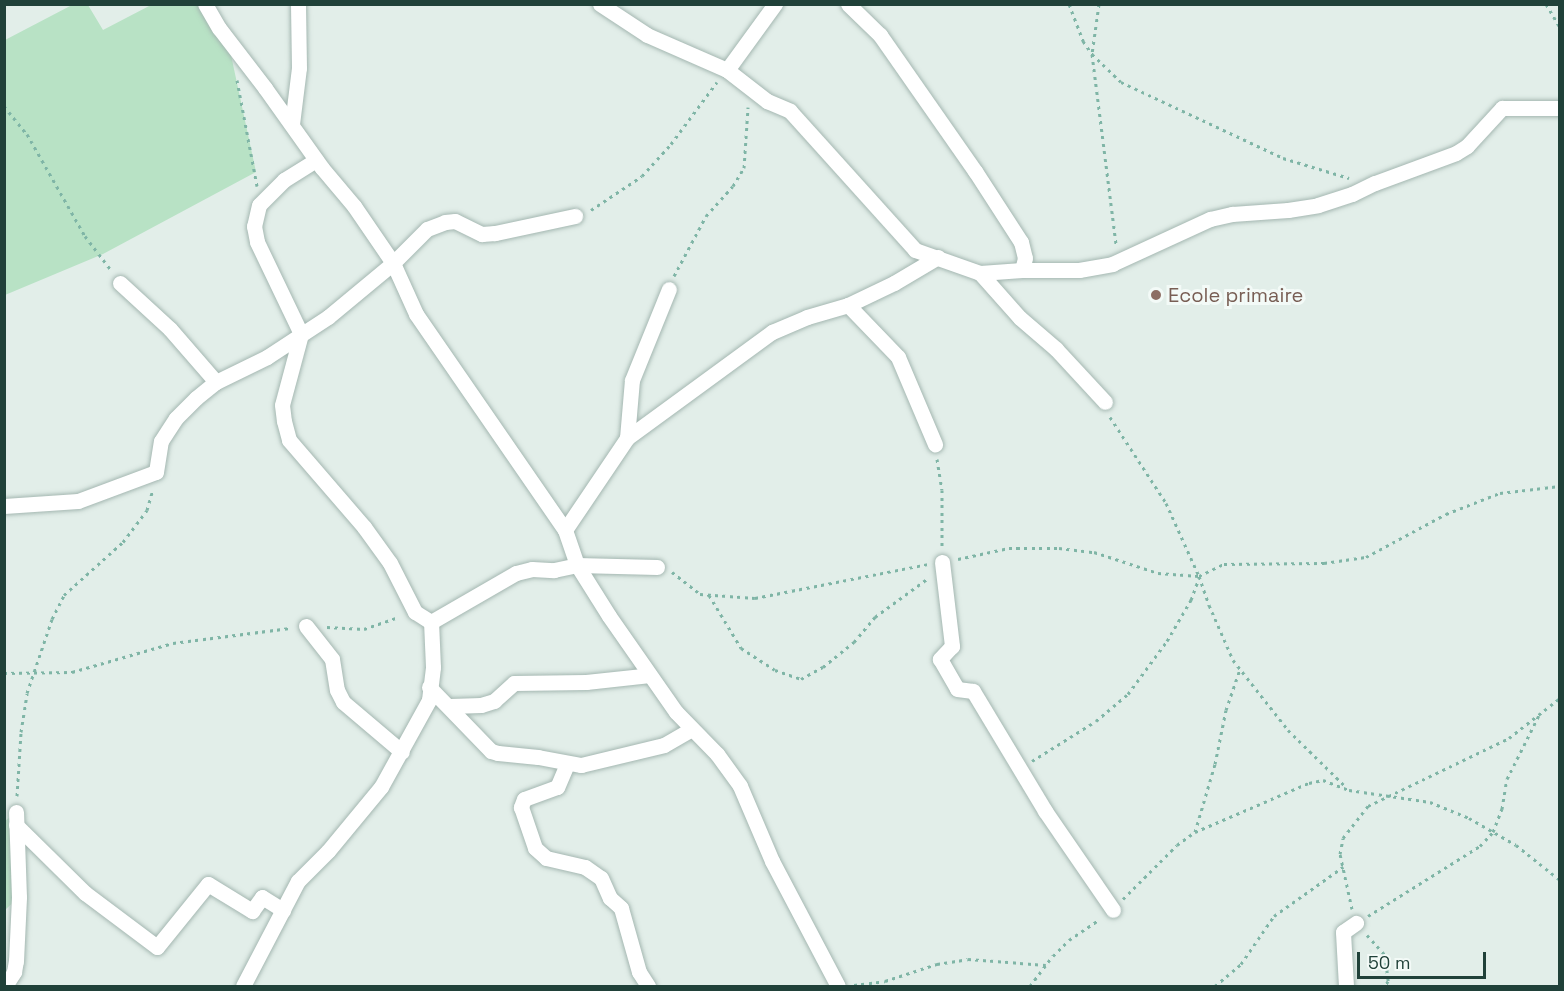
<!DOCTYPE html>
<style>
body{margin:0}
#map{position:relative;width:1564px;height:991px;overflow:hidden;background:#e2eee9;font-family:"Space Grotesk",sans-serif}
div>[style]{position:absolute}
.green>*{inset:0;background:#b8e2c5}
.path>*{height:3px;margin-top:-1.5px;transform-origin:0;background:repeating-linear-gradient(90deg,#7fb5a6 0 3px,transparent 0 7.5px)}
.roads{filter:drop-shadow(0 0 2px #a4b7b1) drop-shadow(0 0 2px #a4b7b1)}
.street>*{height:15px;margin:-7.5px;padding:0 7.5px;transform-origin:7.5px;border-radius:7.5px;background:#fff}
.dots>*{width:16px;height:16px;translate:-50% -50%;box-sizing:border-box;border:3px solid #f3faf7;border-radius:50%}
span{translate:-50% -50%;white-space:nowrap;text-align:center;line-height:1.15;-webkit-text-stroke:6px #f3faf7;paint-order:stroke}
.education-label{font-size:20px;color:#785e54}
.left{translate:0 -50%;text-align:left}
.frame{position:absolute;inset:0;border:6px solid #204139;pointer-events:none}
.scale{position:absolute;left:1357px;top:952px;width:129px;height:27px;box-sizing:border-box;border:3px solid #204139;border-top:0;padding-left:8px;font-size:18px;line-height:21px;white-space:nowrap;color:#204139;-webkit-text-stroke:4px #f3faf7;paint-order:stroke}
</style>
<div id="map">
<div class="green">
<i style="clip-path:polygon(72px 5px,88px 5px,103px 30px,151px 5px,199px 5px,228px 41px,256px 172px,103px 254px,5px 295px,5px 40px)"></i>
<i style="clip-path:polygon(16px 812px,19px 897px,5px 910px,5px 821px)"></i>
</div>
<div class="path">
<i style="left:1069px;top:4px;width:40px;rotate:69deg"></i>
<i style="left:1083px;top:41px;width:16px;rotate:55deg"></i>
<i style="left:1092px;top:54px;width:40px;rotate:44deg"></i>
<i style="left:1121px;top:82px;width:179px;rotate:25.1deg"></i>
<i style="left:1283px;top:158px;width:69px;rotate:16.9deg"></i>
<i style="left:1099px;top:4px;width:50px;rotate:98deg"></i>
<i style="left:1092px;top:54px;width:193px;rotate:82.8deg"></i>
<i style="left:1546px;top:4px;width:27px;rotate:59deg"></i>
<i style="left:4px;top:14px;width:11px;rotate:90deg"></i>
<i style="left:237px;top:80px;width:108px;rotate:79.3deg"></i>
<i style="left:4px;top:106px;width:36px;rotate:51deg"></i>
<i style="left:27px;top:134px;width:117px;rotate:60.4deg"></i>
<i style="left:85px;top:236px;width:43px;rotate:52.6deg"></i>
<i style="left:591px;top:210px;width:61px;rotate:-33.7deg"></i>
<i style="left:642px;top:176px;width:43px;rotate:-47.8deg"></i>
<i style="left:671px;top:144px;width:77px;rotate:-53.4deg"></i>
<i style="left:674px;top:276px;width:68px;rotate:-61.9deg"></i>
<i style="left:706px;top:216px;width:40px;rotate:-48deg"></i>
<i style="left:733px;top:186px;width:21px;rotate:-59deg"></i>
<i style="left:744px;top:168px;width:61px;rotate:-86.2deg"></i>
<i style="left:1110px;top:417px;width:103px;rotate:56.9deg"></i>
<i style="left:1166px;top:503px;width:80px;rotate:65.7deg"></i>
<i style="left:1199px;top:576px;width:31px;rotate:71deg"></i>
<i style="left:1209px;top:605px;width:60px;rotate:66.4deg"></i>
<i style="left:1233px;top:660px;width:89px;rotate:51.8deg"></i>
<i style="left:1288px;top:730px;width:81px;rotate:44.5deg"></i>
<i style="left:937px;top:459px;width:31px;rotate:81deg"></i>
<i style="left:942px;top:490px;width:58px;rotate:90deg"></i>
<i style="left:958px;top:559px;width:52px;rotate:-12.2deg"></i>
<i style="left:1009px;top:548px;width:50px"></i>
<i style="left:1059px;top:548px;width:35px;rotate:7deg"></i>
<i style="left:1094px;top:552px;width:67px;rotate:18.2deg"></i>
<i style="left:1158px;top:573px;width:41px;rotate:4.2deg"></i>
<i style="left:1199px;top:576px;width:28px;rotate:-26deg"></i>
<i style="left:1224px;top:564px;width:100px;rotate:-0.6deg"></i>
<i style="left:1324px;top:563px;width:42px;rotate:-8.1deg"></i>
<i style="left:1366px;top:557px;width:91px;rotate:-28.3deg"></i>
<i style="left:1446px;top:514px;width:58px;rotate:-21.3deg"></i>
<i style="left:1500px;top:493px;width:60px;rotate:-6.7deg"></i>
<i style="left:672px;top:572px;width:36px;rotate:38deg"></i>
<i style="left:700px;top:594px;width:55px;rotate:4.2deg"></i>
<i style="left:755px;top:598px;width:176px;rotate:-11.1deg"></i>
<i style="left:709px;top:595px;width:62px;rotate:58.9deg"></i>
<i style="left:741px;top:648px;width:40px;rotate:32.9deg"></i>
<i style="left:775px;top:670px;width:28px;rotate:19deg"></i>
<i style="left:801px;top:679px;width:25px;rotate:-29deg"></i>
<i style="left:823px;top:667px;width:40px;rotate:-39deg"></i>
<i style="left:854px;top:642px;width:33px;rotate:-50deg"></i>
<i style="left:875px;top:617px;width:64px;rotate:-36.2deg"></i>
<i style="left:327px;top:627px;width:37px;rotate:3deg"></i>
<i style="left:364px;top:629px;width:37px;rotate:-19deg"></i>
<i style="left:4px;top:673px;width:68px;rotate:-0.8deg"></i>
<i style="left:72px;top:672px;width:105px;rotate:-16deg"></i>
<i style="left:173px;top:643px;width:118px;rotate:-7.3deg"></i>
<i style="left:1032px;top:761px;width:75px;rotate:-32deg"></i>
<i style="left:1096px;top:721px;width:42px;rotate:-40.2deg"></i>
<i style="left:1128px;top:694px;width:66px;rotate:-53.7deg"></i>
<i style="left:1167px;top:641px;width:48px;rotate:-59.7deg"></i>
<i style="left:1191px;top:600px;width:23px;rotate:-70deg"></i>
<i style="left:17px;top:796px;width:64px;rotate:-86.4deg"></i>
<i style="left:21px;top:732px;width:39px;rotate:-81deg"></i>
<i style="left:27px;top:693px;width:78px;rotate:-71.3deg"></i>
<i style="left:52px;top:619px;width:27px;rotate:-63deg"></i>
<i style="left:64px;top:595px;width:79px;rotate:-41.9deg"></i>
<i style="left:123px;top:542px;width:40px;rotate:-53deg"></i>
<i style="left:147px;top:510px;width:22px;rotate:-74deg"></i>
<i style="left:1195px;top:832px;width:71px;rotate:-73.6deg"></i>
<i style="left:1215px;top:764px;width:55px;rotate:-78.5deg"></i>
<i style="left:1226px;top:710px;width:43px;rotate:-71.1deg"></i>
<i style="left:1123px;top:899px;width:76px;rotate:-45deg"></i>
<i style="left:1177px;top:845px;width:22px;rotate:-36deg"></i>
<i style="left:1195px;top:832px;width:124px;rotate:-23.3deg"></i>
<i style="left:1309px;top:783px;width:14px;rotate:-12deg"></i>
<i style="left:1323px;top:780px;width:28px;rotate:21deg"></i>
<i style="left:1349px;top:790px;width:82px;rotate:8.4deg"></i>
<i style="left:1430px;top:802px;width:42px;rotate:22.3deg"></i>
<i style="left:1469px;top:818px;width:54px;rotate:29.9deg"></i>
<i style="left:1516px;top:845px;width:56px;rotate:38.5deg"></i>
<i style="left:1352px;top:909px;width:56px;rotate:-102.3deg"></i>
<i style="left:1340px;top:854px;width:16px;rotate:-79deg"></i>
<i style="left:1343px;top:838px;width:41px;rotate:-52deg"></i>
<i style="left:1368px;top:806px;width:157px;rotate:-25.7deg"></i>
<i style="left:1509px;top:738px;width:65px;rotate:-38.1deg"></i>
<i style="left:1368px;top:916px;width:132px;rotate:-32deg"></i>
<i style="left:1480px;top:846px;width:19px;rotate:-47deg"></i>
<i style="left:1493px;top:832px;width:25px;rotate:-69deg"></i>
<i style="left:1502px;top:809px;width:30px;rotate:-81deg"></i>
<i style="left:1507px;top:779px;width:72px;rotate:-63.4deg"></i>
<i style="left:1367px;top:935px;width:27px;rotate:48deg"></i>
<i style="left:1385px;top:955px;width:26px;rotate:83deg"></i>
<i style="left:1388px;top:981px;width:6px;rotate:121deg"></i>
<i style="left:854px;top:985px;width:31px;rotate:-7deg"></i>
<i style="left:885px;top:981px;width:55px;rotate:-18.1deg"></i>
<i style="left:937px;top:964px;width:31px;rotate:-9deg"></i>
<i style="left:968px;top:959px;width:78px;rotate:4.4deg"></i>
<i style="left:1030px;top:986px;width:38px;rotate:-53deg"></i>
<i style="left:1053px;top:956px;width:23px;rotate:-45deg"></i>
<i style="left:1069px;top:940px;width:37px;rotate:-34deg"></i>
<i style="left:1215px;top:986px;width:34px;rotate:-40deg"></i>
<i style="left:1241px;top:964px;width:58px;rotate:-55.5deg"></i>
<i style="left:1274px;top:916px;width:85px;rotate:-35.4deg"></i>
</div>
<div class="roads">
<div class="street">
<i style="left:205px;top:4px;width:28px;rotate:60deg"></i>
<i style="left:219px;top:28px;width:76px;rotate:52.5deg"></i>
<i style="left:265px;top:88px;width:98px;rotate:54.5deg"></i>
<i style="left:322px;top:168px;width:50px;rotate:49.9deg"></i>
<i style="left:354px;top:206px;width:69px;rotate:55.6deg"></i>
<i style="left:393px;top:263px;width:56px;rotate:65.7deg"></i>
<i style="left:416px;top:314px;width:262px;rotate:55.4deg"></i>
<i style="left:565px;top:530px;width:37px;rotate:71deg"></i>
<i style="left:577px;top:565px;width:60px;rotate:57.9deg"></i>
<i style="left:609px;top:616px;width:117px;rotate:55.1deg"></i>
<i style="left:676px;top:712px;width:59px;rotate:45.7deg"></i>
<i style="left:717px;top:754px;width:39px;rotate:54deg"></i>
<i style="left:740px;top:786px;width:82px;rotate:66.9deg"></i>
<i style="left:772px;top:861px;width:141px;rotate:62.2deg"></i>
<i style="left:600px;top:4px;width:56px;rotate:33.4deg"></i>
<i style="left:647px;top:35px;width:87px;rotate:23.6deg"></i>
<i style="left:727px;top:70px;width:51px;rotate:37.8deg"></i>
<i style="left:767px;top:101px;width:25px;rotate:23deg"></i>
<i style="left:790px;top:111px;width:187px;rotate:48deg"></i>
<i style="left:915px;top:250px;width:69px;rotate:19.5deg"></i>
<i style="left:980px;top:273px;width:42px;rotate:-4.1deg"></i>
<i style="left:1022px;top:270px;width:57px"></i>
<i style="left:1079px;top:270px;width:34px;rotate:-10deg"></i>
<i style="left:1112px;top:264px;width:108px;rotate:-24.7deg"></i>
<i style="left:1210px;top:219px;width:23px;rotate:-13deg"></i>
<i style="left:1232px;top:214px;width:56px;rotate:-4.1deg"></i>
<i style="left:1288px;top:210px;width:30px;rotate:-9deg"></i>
<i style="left:1318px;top:205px;width:36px;rotate:-18deg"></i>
<i style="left:1352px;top:194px;width:25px;rotate:-26deg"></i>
<i style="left:1375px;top:183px;width:86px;rotate:-20.3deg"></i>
<i style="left:1456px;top:153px;width:13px;rotate:-32deg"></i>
<i style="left:1467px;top:146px;width:52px;rotate:-47.4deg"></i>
<i style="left:1502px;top:108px;width:58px"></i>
<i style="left:848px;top:4px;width:45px;rotate:44.1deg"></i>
<i style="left:880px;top:35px;width:166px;rotate:55.1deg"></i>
<i style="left:975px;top:171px;width:85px;rotate:57.1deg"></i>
<i style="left:1021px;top:242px;width:16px;rotate:76deg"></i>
<i style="left:1025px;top:258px;width:12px;rotate:104deg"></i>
<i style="left:727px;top:70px;width:82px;rotate:-54deg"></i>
<i style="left:292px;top:124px;width:56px;rotate:-82.9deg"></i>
<i style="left:299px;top:68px;width:64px;rotate:-90.9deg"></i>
<i style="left:316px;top:160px;width:38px;rotate:148deg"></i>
<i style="left:284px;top:180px;width:35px;rotate:135deg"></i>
<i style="left:259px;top:205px;width:22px;rotate:103deg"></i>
<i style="left:254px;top:226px;width:16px;rotate:79deg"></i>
<i style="left:257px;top:242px;width:102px;rotate:64.4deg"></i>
<i style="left:301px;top:334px;width:73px;rotate:105deg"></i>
<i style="left:282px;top:405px;width:16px;rotate:83deg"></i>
<i style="left:284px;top:421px;width:20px;rotate:75deg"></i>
<i style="left:289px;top:440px;width:115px;rotate:49.2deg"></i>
<i style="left:364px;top:527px;width:44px;rotate:54.2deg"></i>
<i style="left:390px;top:563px;width:55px;rotate:63deg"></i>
<i style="left:415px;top:612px;width:19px;rotate:32deg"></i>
<i style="left:980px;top:273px;width:60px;rotate:48.4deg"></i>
<i style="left:1020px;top:318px;width:48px;rotate:40.7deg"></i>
<i style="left:1056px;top:349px;width:72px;rotate:47.2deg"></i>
<i style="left:120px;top:283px;width:68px;rotate:42.6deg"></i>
<i style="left:170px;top:329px;width:70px;rotate:49deg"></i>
<i style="left:848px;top:305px;width:72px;rotate:46.1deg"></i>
<i style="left:898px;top:357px;width:95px;rotate:67deg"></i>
<i style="left:627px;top:438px;width:180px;rotate:-36.2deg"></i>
<i style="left:772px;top:332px;width:38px;rotate:-23deg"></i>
<i style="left:807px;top:317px;width:43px;rotate:-16.3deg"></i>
<i style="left:848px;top:305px;width:51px;rotate:-25.6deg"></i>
<i style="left:894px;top:283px;width:51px;rotate:-30.6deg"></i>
<i style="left:4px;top:506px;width:74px;rotate:-3.9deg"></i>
<i style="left:78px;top:501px;width:83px;rotate:-20.4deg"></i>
<i style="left:156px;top:472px;width:31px;rotate:-81deg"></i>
<i style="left:161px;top:441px;width:27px;rotate:-57deg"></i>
<i style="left:176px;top:418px;width:28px;rotate:-45deg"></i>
<i style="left:196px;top:398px;width:26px;rotate:-39deg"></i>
<i style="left:216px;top:382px;width:57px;rotate:-26.1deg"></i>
<i style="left:267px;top:357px;width:73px;rotate:-33.3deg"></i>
<i style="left:328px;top:317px;width:85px;rotate:-39.7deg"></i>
<i style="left:393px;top:263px;width:48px;rotate:-45deg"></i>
<i style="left:427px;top:229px;width:19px;rotate:-21deg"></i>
<i style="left:445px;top:222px;width:10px;rotate:-6deg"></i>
<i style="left:455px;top:221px;width:30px;rotate:26deg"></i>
<i style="left:482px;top:234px;width:13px;rotate:-4deg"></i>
<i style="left:495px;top:233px;width:82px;rotate:-12deg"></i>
<i style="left:565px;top:530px;width:111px;rotate:-56deg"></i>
<i style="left:627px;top:438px;width:58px;rotate:-85.1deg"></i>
<i style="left:632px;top:380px;width:98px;rotate:-67.9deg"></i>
<i style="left:942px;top:562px;width:85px;rotate:83.2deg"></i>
<i style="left:952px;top:646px;width:18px;rotate:133deg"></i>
<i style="left:940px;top:659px;width:34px;rotate:60deg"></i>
<i style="left:957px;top:689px;width:16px;rotate:7deg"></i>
<i style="left:973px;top:691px;width:140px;rotate:59deg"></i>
<i style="left:1045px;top:811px;width:120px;rotate:55.5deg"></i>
<i style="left:306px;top:626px;width:42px;rotate:51.8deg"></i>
<i style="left:332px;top:659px;width:31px;rotate:81deg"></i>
<i style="left:337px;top:690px;width:13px;rotate:63deg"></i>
<i style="left:343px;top:702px;width:77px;rotate:40.3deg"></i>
<i style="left:429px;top:687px;width:89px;rotate:45.9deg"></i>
<i style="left:491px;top:751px;width:7px;rotate:16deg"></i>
<i style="left:498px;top:753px;width:40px;rotate:5.7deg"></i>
<i style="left:538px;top:757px;width:44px;rotate:10.5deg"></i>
<i style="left:581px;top:765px;width:85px;rotate:-13.5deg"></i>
<i style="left:664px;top:745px;width:32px;rotate:-30deg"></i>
<i style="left:450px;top:706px;width:31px;rotate:-2deg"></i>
<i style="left:481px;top:705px;width:14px;rotate:-17deg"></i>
<i style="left:494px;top:701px;width:27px;rotate:-42deg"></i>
<i style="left:514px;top:683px;width:72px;rotate:-0.8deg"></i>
<i style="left:586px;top:682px;width:64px;rotate:-6.2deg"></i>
<i style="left:567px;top:764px;width:25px;rotate:113deg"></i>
<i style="left:557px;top:787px;width:35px;rotate:160deg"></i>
<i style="left:524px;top:799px;width:9px;rotate:111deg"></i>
<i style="left:521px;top:807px;width:43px;rotate:71.1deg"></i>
<i style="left:535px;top:848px;width:15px;rotate:42deg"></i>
<i style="left:546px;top:858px;width:40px;rotate:13deg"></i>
<i style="left:585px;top:867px;width:19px;rotate:35deg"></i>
<i style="left:601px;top:878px;width:22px;rotate:66deg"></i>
<i style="left:610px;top:898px;width:15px;rotate:42deg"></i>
<i style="left:621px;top:908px;width:66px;rotate:74.3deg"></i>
<i style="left:639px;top:972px;width:17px;rotate:57deg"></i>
<i style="left:16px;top:825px;width:97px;rotate:44.6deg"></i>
<i style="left:85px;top:893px;width:90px;rotate:36.9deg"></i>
<i style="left:157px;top:947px;width:81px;rotate:-51deg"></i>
<i style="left:208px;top:884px;width:52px;rotate:31.5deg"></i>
<i style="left:252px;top:911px;width:17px;rotate:-54deg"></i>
<i style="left:262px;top:897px;width:25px;rotate:32deg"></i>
<i style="left:5px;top:986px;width:17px;rotate:-57deg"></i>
<i style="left:14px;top:972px;width:11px;rotate:-80deg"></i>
<i style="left:16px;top:961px;width:64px;rotate:-87.3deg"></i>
<i style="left:19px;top:897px;width:85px;rotate:-92deg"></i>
<i style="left:243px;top:986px;width:119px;rotate:-62.4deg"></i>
<i style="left:298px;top:881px;width:42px;rotate:-45deg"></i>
<i style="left:328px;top:851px;width:83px;rotate:-50.4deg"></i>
<i style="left:381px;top:787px;width:99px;rotate:-61.1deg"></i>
<i style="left:429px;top:700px;width:33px;rotate:-83deg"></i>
<i style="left:433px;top:667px;width:45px;rotate:-92.5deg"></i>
<i style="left:431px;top:622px;width:98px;rotate:-30deg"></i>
<i style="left:516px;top:573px;width:16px;rotate:-14deg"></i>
<i style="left:532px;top:569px;width:22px;rotate:3deg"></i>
<i style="left:554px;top:570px;width:24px;rotate:-12deg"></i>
<i style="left:577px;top:565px;width:80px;rotate:1.4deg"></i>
<i style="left:1346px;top:986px;width:54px;rotate:-93.2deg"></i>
<i style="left:1343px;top:932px;width:16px;rotate:-35deg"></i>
</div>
</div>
<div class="dots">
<i style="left:1156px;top:295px;background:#8d6e63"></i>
</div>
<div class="education-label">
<span class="left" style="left:1168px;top:295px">Ecole primaire</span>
</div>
<div class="frame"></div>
<div class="scale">50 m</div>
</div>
